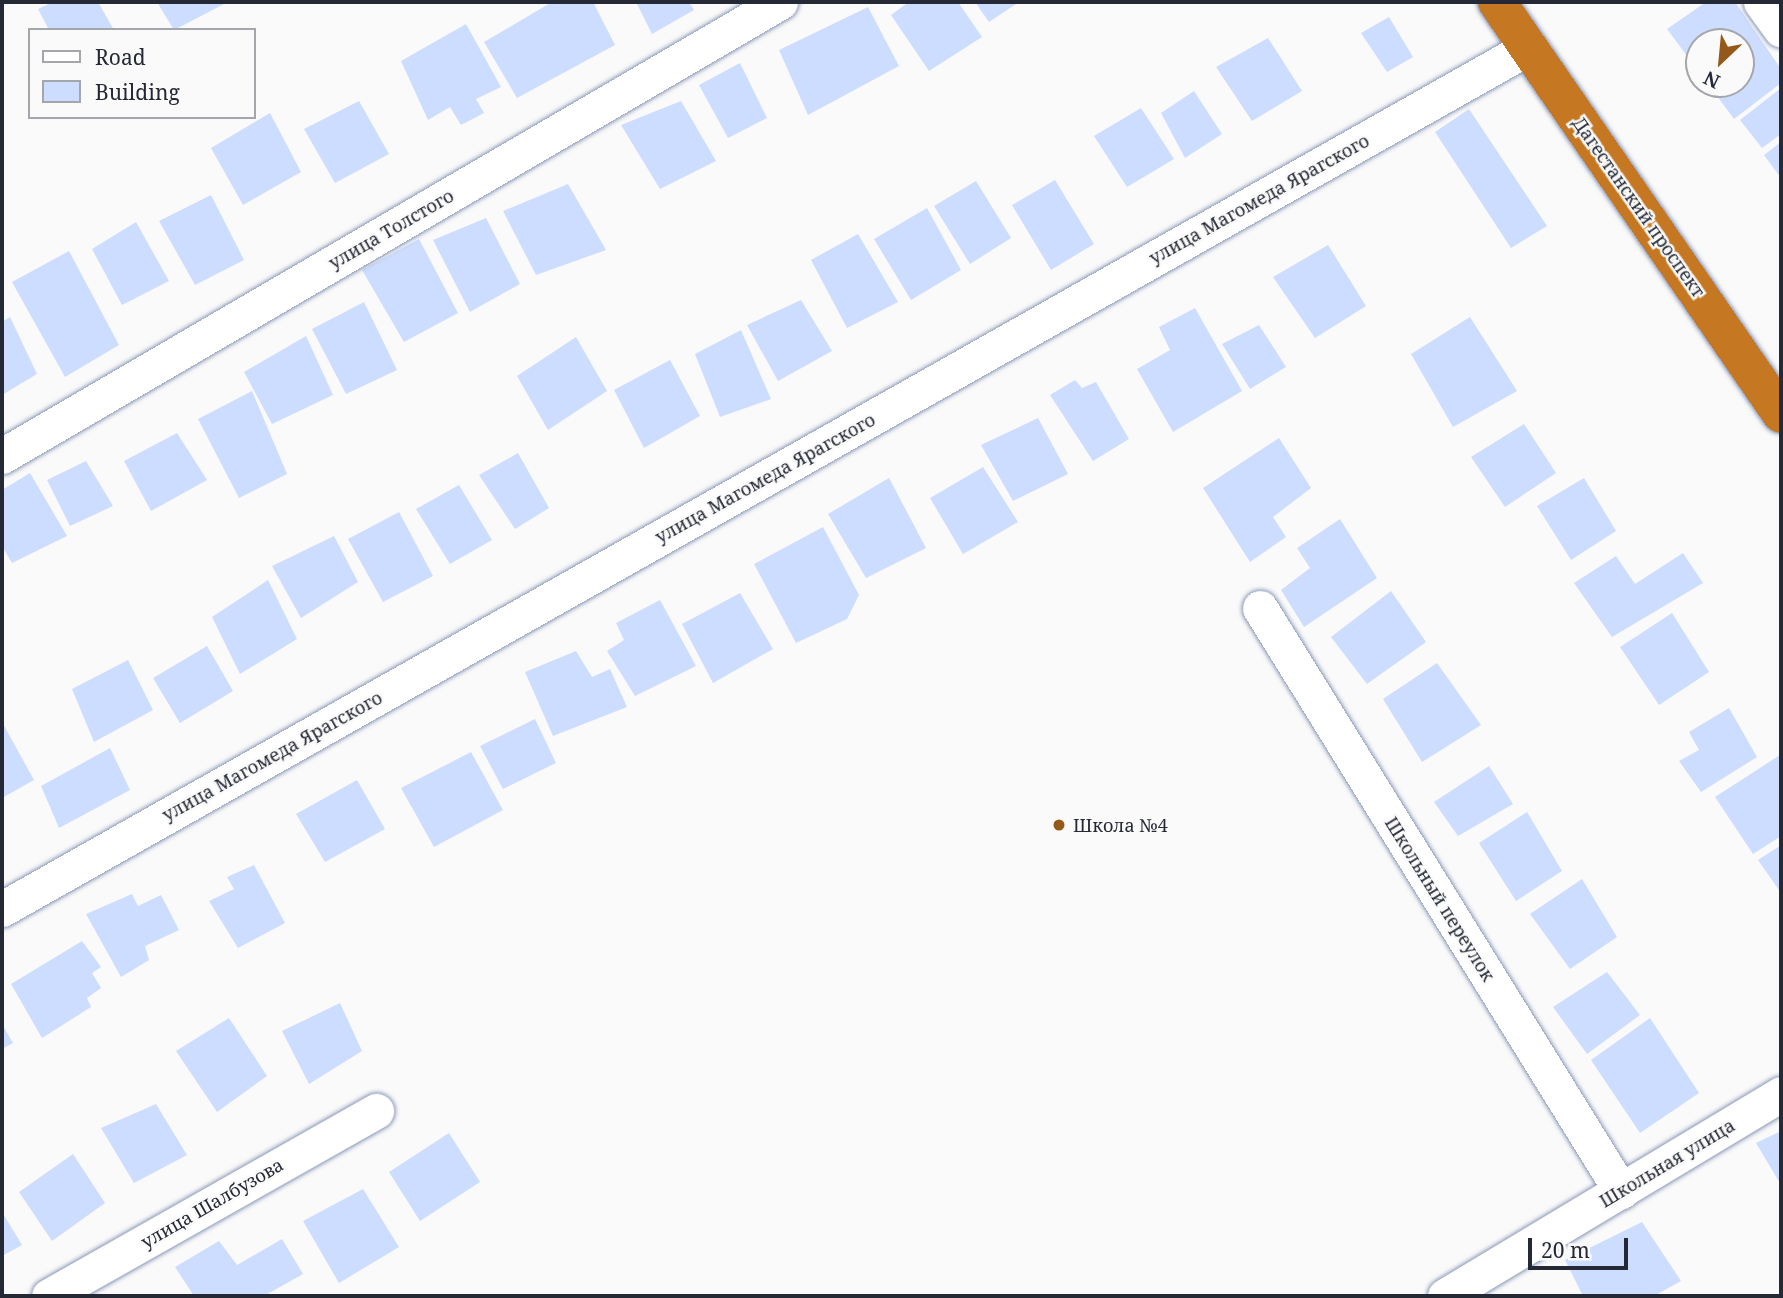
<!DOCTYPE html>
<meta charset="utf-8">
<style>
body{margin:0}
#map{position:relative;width:1783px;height:1298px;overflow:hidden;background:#fafafa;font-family:"Noto Serif",serif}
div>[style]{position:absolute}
.building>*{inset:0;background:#cdddff}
.roads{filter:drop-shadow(0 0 2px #8a98b7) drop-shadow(0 0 2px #8a98b7)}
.street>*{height:35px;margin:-17.5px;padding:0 17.5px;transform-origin:17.5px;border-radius:17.5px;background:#fff}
.highway>*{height:38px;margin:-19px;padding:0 19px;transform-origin:19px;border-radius:19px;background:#c67721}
.dots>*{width:19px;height:19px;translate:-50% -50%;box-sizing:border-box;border:4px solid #fafafa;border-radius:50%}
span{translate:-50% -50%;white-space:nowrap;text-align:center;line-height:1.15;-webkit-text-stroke:5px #fafafa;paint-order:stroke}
.street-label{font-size:18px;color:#242935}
.poi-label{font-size:18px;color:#242935}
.left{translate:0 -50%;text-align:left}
.frame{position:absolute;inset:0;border:4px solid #242935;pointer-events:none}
.legend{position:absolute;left:28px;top:28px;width:228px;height:91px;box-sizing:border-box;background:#fafafa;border:2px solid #a4a6ab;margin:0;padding:9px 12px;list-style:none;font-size:21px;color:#242935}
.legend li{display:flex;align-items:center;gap:14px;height:35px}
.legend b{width:35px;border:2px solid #a4a6ab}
.north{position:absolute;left:1685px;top:28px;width:70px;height:70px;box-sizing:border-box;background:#fafafa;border:2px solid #a4a6ab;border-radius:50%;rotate:206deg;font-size:19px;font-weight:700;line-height:28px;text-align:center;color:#242935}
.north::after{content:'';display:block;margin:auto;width:24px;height:32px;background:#945818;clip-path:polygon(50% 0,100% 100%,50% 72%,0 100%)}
.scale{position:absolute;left:1528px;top:1238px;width:100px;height:32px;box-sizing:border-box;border:4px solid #242935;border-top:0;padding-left:9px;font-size:21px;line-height:24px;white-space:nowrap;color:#242935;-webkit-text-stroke:5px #fafafa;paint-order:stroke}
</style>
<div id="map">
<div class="building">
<i style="clip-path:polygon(53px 2px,98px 2px,114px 30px,49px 30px,38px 9px)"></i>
<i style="clip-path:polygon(157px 2px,228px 2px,174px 30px)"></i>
<i style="clip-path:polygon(552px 2px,593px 2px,615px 45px,517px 98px,484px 42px)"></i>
<i style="clip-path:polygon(636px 2px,689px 2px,694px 10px,652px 34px)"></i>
<i style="clip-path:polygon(909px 2px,958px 2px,982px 37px,929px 71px,891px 15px)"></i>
<i style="clip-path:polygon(975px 2px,1019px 2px,989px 22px)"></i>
<i style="clip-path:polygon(1706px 2px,1735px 2px,1781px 69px,1781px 83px,1734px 119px,1708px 84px,1741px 84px,1741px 42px,1699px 42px,1699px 72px,1667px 29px)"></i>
<i style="clip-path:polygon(868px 7px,899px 66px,808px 115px,779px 50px)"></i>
<i style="clip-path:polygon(1389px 17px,1413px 57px,1387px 72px,1361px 33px)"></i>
<i style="clip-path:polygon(466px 24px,501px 87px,476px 99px,484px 113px,461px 125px,450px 107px,428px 120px,401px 61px)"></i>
<i style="clip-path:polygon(1268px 38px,1302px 91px,1252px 121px,1216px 67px)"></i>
<i style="clip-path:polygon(740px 63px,767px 118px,728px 138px,699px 85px)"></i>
<i style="clip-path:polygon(1781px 88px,1781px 134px,1762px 148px,1740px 120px)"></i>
<i style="clip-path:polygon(1194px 91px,1222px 134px,1185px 158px,1161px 113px)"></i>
<i style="clip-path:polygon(359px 101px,389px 154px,335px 183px,304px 129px)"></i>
<i style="clip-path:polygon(681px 101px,716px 161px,660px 189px,621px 125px)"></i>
<i style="clip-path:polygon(1141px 108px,1174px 159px,1127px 187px,1094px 136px)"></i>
<i style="clip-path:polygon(1469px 109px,1547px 226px,1511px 248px,1435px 132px)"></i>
<i style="clip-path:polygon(270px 113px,301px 172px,243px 205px,211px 148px)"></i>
<i style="clip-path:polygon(1781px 142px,1781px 178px,1764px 155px)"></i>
<i style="clip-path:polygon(1055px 180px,1094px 244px,1051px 270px,1012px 205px)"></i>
<i style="clip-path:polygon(976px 181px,1011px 238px,970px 264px,934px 206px)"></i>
<i style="clip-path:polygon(568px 184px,606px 250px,536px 275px,503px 211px)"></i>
<i style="clip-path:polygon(211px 195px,244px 260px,195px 285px,159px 221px)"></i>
<i style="clip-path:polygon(927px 208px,961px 270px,911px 300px,874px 239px)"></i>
<i style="clip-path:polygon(486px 218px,520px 284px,470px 312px,433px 240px)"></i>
<i style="clip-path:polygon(136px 222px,169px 281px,122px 305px,92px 249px)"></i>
<i style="clip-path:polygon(858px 234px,898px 302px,847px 328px,811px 260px)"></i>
<i style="clip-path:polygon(419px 239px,458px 313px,404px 342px,362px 270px)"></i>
<i style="clip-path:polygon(1328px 245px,1366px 306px,1315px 338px,1273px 277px)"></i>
<i style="clip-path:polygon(69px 251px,119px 345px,65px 377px,12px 282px)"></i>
<i style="clip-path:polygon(801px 300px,832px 351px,778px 381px,747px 325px)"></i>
<i style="clip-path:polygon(364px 302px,397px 370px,346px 394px,312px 329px)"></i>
<i style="clip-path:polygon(1195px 308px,1242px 391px,1173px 432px,1137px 369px,1170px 350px,1159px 327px)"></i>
<i style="clip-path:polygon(10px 317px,37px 374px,2px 395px,2px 322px)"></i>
<i style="clip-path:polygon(1470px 317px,1517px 391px,1453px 427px,1411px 354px)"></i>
<i style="clip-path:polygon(1259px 325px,1286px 367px,1250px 389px,1222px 344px)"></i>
<i style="clip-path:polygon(741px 330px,771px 399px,720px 417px,695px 354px)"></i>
<i style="clip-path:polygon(306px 336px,333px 395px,272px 424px,244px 372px)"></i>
<i style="clip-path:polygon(576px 337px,607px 391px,548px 430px,517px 376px)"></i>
<i style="clip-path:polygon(670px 360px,700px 416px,644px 448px,614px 390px)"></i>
<i style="clip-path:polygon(1075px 380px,1082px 388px,1096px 382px,1129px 439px,1093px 461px,1050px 395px)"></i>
<i style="clip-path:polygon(252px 391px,287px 474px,239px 498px,198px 419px)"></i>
<i style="clip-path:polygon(1038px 418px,1068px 474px,1013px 501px,981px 445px)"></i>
<i style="clip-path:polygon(1524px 424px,1556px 473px,1505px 507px,1471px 457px)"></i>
<i style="clip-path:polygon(177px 433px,207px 480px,151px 511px,124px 461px)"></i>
<i style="clip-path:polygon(1279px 438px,1311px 488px,1273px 517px,1286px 537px,1250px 562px,1203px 488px)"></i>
<i style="clip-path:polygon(518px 453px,549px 508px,515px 529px,479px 475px)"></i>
<i style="clip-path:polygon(86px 461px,113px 506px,70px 526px,47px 480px)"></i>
<i style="clip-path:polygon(983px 467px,1018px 522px,963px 554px,930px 498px)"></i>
<i style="clip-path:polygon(30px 473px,67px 536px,12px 563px,2px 546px,2px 490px)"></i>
<i style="clip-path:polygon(889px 478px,926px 548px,866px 578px,828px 514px)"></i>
<i style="clip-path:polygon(1584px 478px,1616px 531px,1571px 560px,1537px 506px)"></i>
<i style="clip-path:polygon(459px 485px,492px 540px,450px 564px,416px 509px)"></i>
<i style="clip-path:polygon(399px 512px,433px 576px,383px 602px,348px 539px)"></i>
<i style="clip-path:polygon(1340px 519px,1377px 578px,1304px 627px,1281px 590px,1310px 568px,1297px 548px)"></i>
<i style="clip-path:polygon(823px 527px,859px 595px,847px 619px,796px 643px,754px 564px)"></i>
<i style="clip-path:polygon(334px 536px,358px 582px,301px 618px,272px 566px)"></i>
<i style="clip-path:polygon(1683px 553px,1703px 583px,1612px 637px,1574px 583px,1616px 556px,1635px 584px)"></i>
<i style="clip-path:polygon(268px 580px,297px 639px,240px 674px,212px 617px)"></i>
<i style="clip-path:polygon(1391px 591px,1426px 642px,1367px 684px,1331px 637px)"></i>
<i style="clip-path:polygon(740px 593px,773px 649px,713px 683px,682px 624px)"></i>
<i style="clip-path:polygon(660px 600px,696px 666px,635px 696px,607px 651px,624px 640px,616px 623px)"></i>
<i style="clip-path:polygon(1672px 613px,1709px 672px,1659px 705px,1620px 647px)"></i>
<i style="clip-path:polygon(207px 646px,233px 691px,180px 723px,153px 678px)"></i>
<i style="clip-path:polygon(576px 651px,592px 677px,610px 669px,627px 707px,553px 736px,525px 672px)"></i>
<i style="clip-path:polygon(128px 660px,153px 710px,94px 742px,72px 689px)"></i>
<i style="clip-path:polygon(1437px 663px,1481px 725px,1422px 762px,1383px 699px)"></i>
<i style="clip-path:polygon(1729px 708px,1757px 757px,1701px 792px,1679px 761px,1699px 750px,1689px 732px)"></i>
<i style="clip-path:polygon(535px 719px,556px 763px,503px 789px,480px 746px)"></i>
<i style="clip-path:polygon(2px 722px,34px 780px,2px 798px)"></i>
<i style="clip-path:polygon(110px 748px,130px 790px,59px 828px,41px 786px)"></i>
<i style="clip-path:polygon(471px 752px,503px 810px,434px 847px,401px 788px)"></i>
<i style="clip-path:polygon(1780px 755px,1781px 836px,1753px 854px,1715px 797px)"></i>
<i style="clip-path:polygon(1489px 766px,1513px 804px,1458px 836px,1434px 802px)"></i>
<i style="clip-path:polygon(357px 780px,385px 829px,325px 862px,296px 814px)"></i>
<i style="clip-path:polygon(1527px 812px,1562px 871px,1516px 901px,1479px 843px)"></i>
<i style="clip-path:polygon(1781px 845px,1781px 893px,1758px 860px)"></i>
<i style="clip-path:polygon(254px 865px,285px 923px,238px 948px,209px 901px,234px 889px,227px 877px)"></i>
<i style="clip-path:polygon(1582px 879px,1617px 937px,1570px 969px,1530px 914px)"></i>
<i style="clip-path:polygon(132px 894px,138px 906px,161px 895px,179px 930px,145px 946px,149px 960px,121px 977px,86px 914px)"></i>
<i style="clip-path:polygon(82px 941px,101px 967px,92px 973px,101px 988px,87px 998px,91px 1007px,42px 1038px,11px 984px)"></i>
<i style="clip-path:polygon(1607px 972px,1640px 1015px,1587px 1054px,1553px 1007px)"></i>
<i style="clip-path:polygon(340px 1003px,362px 1051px,309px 1084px,282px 1031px)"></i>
<i style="clip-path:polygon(229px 1018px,267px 1076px,217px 1112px,176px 1051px)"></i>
<i style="clip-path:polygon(1650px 1018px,1699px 1093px,1640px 1133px,1591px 1060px)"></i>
<i style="clip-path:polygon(2px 1024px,13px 1043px,2px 1049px)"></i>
<i style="clip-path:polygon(156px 1104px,187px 1155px,134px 1183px,101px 1128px)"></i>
<i style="clip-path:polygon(1781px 1131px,1781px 1185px,1756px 1143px)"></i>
<i style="clip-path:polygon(449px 1133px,480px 1182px,420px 1221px,389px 1172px)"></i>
<i style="clip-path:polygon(73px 1154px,105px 1203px,52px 1241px,19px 1192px)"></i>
<i style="clip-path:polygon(363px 1189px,399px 1247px,339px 1283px,303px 1221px)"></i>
<i style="clip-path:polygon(2px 1212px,22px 1245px,2px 1256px)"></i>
<i style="clip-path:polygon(1642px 1222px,1681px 1281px,1654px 1296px,1583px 1296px,1565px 1260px)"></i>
<i style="clip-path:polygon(282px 1239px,303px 1274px,264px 1296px,194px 1296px,175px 1267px,219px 1241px,237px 1265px)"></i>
</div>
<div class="roads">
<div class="street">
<i style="left:1761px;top:2px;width:34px;rotate:54deg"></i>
<i style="left:2px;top:456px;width:901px;rotate:-30.27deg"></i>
<i style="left:1260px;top:608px;width:686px;rotate:58.23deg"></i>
<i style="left:2px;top:909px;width:1754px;rotate:-29.44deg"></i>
<i style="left:49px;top:1296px;width:376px;rotate:-29.5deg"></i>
<i style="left:1445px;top:1296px;width:392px;rotate:-31deg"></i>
</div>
<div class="highway">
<i style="left:1497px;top:2px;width:500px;rotate:55.4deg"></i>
</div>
</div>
<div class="dots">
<i style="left:1059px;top:825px;background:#945818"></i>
</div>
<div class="street-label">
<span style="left:1259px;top:199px;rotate:-29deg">улица Магомеда Ярагского</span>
<span style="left:1639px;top:207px;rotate:55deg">Дагестанский проспект</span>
<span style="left:391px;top:229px;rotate:-30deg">улица Толстого</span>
<span style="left:765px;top:478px;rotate:-29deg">улица Магомеда Ярагского</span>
<span style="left:272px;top:756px;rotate:-29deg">улица Магомеда Ярагского</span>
<span style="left:1440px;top:899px;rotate:58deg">Школьный переулок</span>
<span style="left:1667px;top:1163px;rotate:-31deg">Школьная улица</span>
<span style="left:212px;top:1203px;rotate:-30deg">улица Шалбузова</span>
</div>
<div class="poi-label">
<span class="left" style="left:1073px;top:825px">Школа №4</span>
</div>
<div class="frame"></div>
<ul class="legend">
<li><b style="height:9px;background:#fff"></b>Road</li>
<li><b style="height:19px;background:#cdddff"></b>Building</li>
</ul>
<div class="north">N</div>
<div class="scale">20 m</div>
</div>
